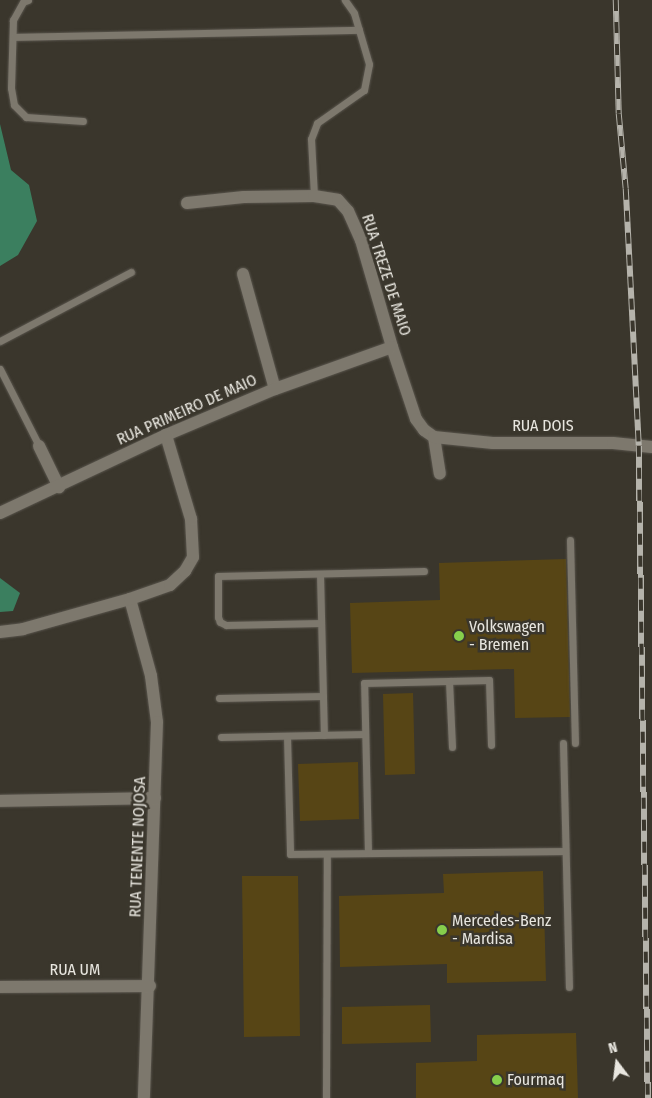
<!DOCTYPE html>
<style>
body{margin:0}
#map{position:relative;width:652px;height:1098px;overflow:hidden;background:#3a362c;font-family:"Fira Sans Condensed",sans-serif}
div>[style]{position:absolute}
.forest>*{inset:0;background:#3b7f5f}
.building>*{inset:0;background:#574515}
.roads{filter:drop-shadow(0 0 1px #59554d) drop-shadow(0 0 1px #59554d)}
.service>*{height:7px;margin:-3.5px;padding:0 3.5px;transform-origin:3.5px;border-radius:3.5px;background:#7d786d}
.minor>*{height:12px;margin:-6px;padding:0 6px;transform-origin:6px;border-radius:6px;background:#7d786d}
.rail>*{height:5.5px;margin-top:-2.75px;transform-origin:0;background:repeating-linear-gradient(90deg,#3a362c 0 11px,#b5b3ab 0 22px);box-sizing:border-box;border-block:1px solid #b5b3ab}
.dots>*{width:14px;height:14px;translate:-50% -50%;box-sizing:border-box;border:2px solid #3a362c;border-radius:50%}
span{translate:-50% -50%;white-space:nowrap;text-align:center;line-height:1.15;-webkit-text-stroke:5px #3a362c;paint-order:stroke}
.street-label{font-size:16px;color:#e8e6df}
.poi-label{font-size:16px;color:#e8e6df}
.left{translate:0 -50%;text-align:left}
.north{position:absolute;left:592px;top:1038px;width:50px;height:50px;-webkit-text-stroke:4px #3a362c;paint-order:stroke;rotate:345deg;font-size:14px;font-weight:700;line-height:20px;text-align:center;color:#e8e6df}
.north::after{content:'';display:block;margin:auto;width:18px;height:22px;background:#e8e6df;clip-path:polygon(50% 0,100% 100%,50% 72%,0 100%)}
</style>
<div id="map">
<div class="forest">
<i style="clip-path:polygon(0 124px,11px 170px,29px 185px,37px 221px,18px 255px,0 266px)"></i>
<i style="clip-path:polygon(0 578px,20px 593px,13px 611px,0 612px)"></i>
</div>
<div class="building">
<i style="clip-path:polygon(566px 559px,570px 717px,515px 718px,514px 669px,352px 673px,350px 603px,440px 600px,439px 563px)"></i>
<i style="clip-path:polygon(413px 693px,415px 774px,385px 775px,383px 694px)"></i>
<i style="clip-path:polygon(358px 762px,359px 819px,300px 821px,298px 764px)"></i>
<i style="clip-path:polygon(543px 871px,546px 981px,447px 983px,447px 964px,340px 967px,339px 896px,444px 893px,443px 874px)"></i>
<i style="clip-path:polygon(242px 876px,298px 876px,300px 1036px,244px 1037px)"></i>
<i style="clip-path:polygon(430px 1005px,431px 1042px,342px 1044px,342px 1007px)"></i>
<i style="clip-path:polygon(576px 1033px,578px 1098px,416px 1098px,416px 1063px,477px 1061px,477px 1035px)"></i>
</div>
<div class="roads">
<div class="service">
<i style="left:28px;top:0;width:5px;rotate:158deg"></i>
<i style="left:23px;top:2px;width:21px;rotate:119deg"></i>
<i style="left:13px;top:20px;width:68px;rotate:91.7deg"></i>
<i style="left:11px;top:88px;width:17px;rotate:80deg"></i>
<i style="left:14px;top:105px;width:17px;rotate:45deg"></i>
<i style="left:26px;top:117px;width:57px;rotate:4deg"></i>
<i style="left:13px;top:37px;width:346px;rotate:-1.2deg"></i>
<i style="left:314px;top:196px;width:57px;rotate:-93deg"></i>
<i style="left:311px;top:139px;width:17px;rotate:-69deg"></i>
<i style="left:317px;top:123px;width:57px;rotate:-35.1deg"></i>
<i style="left:364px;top:90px;width:26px;rotate:-79deg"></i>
<i style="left:369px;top:64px;width:53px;rotate:-106.4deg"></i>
<i style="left:354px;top:13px;width:16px;rotate:-125deg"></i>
<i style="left:0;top:341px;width:148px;rotate:-27.8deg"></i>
<i style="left:0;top:369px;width:86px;rotate:63.1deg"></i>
<i style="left:570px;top:540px;width:203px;rotate:88.6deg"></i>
<i style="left:320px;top:574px;width:161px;rotate:88.6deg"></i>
<i style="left:321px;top:623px;width:95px;rotate:178.8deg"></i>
<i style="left:226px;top:625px;width:7px;rotate:-153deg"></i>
<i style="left:220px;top:622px;width:5px;rotate:-112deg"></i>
<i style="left:218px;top:617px;width:41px;rotate:-90deg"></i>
<i style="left:218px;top:576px;width:206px;rotate:-1.4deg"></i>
<i style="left:449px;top:681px;width:66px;rotate:87.4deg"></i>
<i style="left:219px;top:698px;width:104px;rotate:-1.1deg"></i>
<i style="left:287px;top:736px;width:118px;rotate:88.5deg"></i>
<i style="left:290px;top:854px;width:275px;rotate:-0.6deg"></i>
<i style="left:221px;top:737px;width:144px;rotate:-1.2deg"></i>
<i style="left:563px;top:743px;width:244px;rotate:88.6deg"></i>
<i style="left:368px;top:853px;width:170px;rotate:-91.3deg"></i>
<i style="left:364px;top:683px;width:125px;rotate:-1.4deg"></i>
<i style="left:489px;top:680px;width:65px;rotate:88.2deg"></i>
<i style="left:326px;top:1098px;width:244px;rotate:-89.8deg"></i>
</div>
<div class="minor">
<i style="left:187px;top:203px;width:57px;rotate:-6deg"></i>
<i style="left:244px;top:197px;width:70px;rotate:-0.8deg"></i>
<i style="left:314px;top:196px;width:24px;rotate:9deg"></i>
<i style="left:338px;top:200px;width:15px;rotate:48deg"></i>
<i style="left:348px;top:211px;width:32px;rotate:66deg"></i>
<i style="left:361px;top:240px;width:111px;rotate:73.8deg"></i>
<i style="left:392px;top:347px;width:76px;rotate:71.6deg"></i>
<i style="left:416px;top:419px;width:14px;rotate:54deg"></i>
<i style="left:424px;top:430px;width:12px;rotate:35deg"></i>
<i style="left:434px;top:437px;width:37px;rotate:81deg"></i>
<i style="left:243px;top:274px;width:119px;rotate:74.5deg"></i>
<i style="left:434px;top:437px;width:59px;rotate:5.8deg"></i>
<i style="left:493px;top:443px;width:120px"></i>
<i style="left:613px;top:443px;width:39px;rotate:6deg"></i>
<i style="left:39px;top:446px;width:46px;rotate:64deg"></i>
<i style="left:0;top:513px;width:183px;rotate:-25.2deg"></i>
<i style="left:166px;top:435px;width:118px;rotate:-22.9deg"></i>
<i style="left:275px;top:389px;width:124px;rotate:-19.7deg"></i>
<i style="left:130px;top:599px;width:80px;rotate:74.7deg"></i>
<i style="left:151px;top:676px;width:46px;rotate:82.6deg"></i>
<i style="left:157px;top:722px;width:376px;rotate:92deg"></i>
<i style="left:0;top:632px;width:23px;rotate:-7deg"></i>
<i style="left:23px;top:629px;width:111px;rotate:-15.7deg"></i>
<i style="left:130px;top:599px;width:42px;rotate:-19.3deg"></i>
<i style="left:170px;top:585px;width:21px;rotate:-43deg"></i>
<i style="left:185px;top:571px;width:16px;rotate:-60deg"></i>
<i style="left:193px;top:557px;width:38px;rotate:-93deg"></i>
<i style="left:191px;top:519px;width:88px;rotate:-106.6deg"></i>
<i style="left:0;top:801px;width:155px;rotate:-1.1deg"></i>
<i style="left:0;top:987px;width:150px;rotate:-0.4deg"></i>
</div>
</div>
<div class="rail">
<i style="left:616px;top:0;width:114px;rotate:88.5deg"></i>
<i style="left:619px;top:114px;width:75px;rotate:84.7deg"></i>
<i style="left:626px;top:189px;width:257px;rotate:87.1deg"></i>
<i style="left:639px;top:446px;width:652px;rotate:89.21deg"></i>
</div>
<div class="dots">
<i style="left:459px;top:636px;background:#86cf4c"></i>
<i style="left:442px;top:930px;background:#86cf4c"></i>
<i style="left:497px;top:1080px;background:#86cf4c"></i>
</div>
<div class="street-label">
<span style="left:386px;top:275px;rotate:72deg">RUA TREZE DE MAIO</span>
<span style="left:187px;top:410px;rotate:-24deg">RUA PRIMEIRO DE MAIO</span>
<span style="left:543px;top:426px">RUA DOIS</span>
<span style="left:138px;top:847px;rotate:-88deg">RUA TENENTE NOJOSA</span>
<span style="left:75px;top:970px">RUA UM</span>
</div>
<div class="poi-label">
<span class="left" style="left:469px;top:636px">Volkswagen<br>- Bremen</span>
<span class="left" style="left:452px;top:930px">Mercedes-Benz<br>- Mardisa</span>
<span class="left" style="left:507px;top:1080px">Fourmaq</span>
</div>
<div class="north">N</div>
</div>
